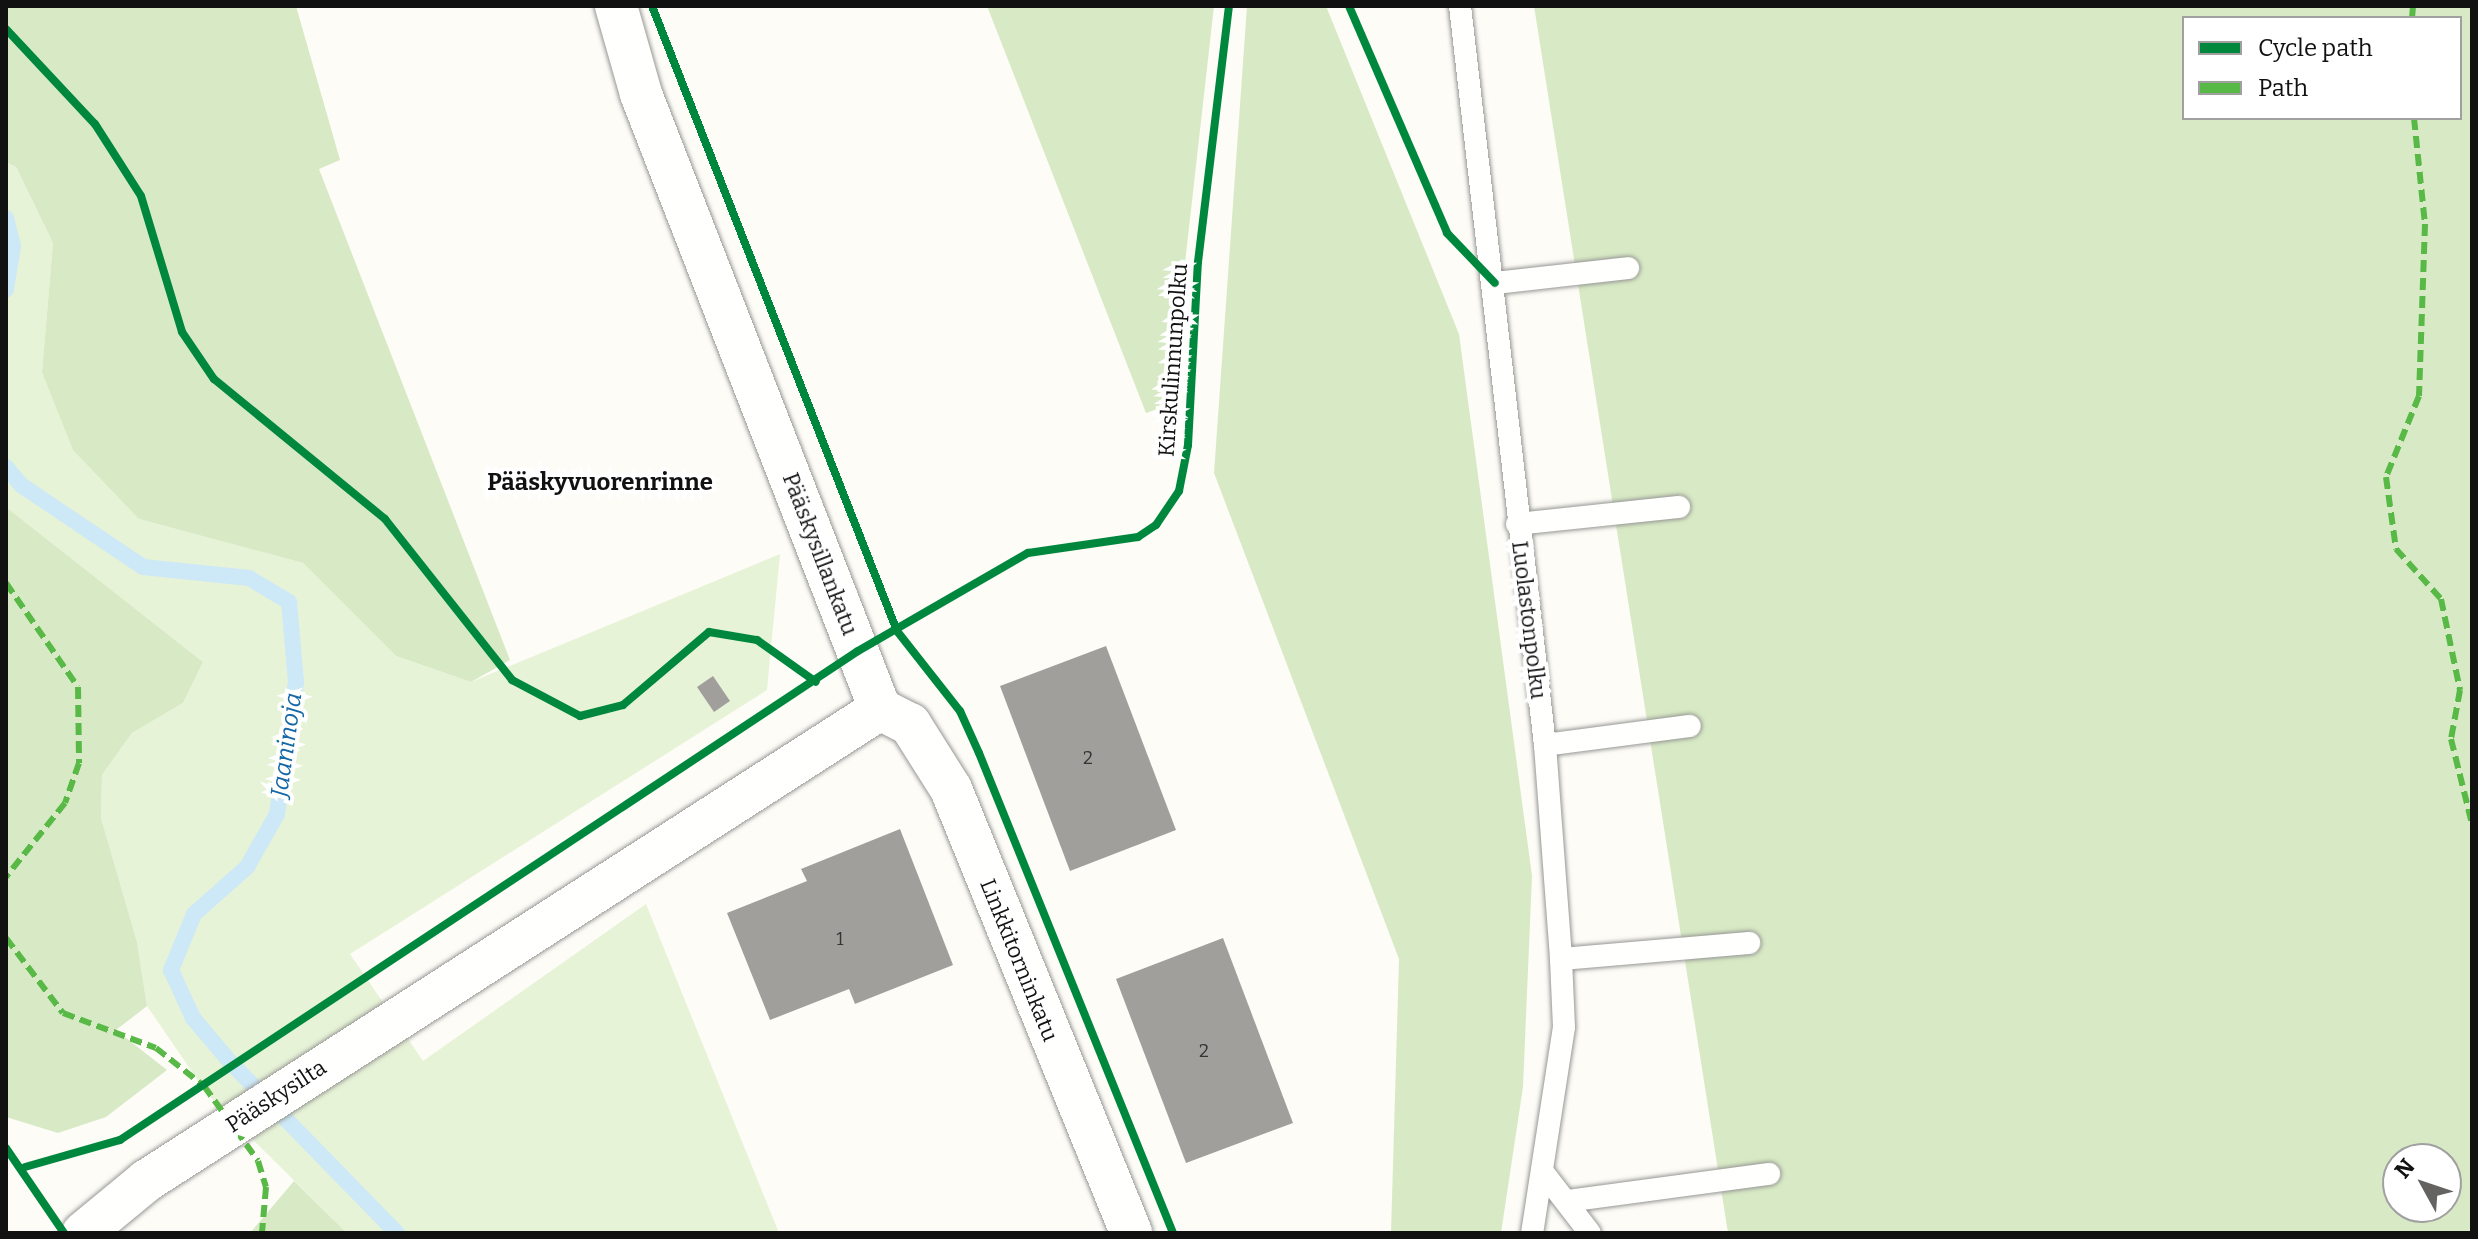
<!DOCTYPE html>
<meta charset="utf-8">
<style>
body{margin:0}
#map{position:relative;width:2478px;height:1239px;overflow:hidden;background:#fdfcf7;font-family:Bitter,serif}
div>[style]{position:absolute}
.green>*{inset:0;background:#e7f3d7}
.forest>*{inset:0;background:#d8eac5}
.stream>*{height:16px;margin:-8px;padding:0 8px;transform-origin:8px;border-radius:8px;background:#cde8f7}
.building>*{inset:0;background:#a19f9c}
.roads{filter:drop-shadow(0 0 2px #979795) drop-shadow(0 0 2px #979795)}
.service>*{height:22px;margin:-11px;padding:0 11px;transform-origin:11px;border-radius:11px;background:#fffffe}
.minor>*{height:42px;margin:-21px;padding:0 21px;transform-origin:21px;border-radius:21px;background:#fffffe}
.quiet>*{height:6px;margin-top:-3px;transform-origin:0;background:repeating-linear-gradient(90deg,#58b947 0 12px,transparent 0 18px)}
.cycleway>*{height:8px;margin:-4px;padding:0 4px;transform-origin:4px;border-radius:4px;background:#00873e}
span{translate:-50% -50%;white-space:nowrap;text-align:center;line-height:1.15;-webkit-text-stroke:8px #fff;paint-order:stroke}
.number-label{font-size:18px;color:#353434}
.number-label span{-webkit-text-stroke-width:0}
.street-label{font-size:22px;color:#111}
.neighbourhood-label{font-size:24px;color:#111;font-weight:700}
.water-label{font-size:24px;color:#1768a6;font-style:italic}
.frame{position:absolute;inset:0;border:8px solid #111;pointer-events:none}
.legend{position:absolute;left:2182px;top:16px;width:280px;height:104px;box-sizing:border-box;background:#fff;border:2px solid #a0a0a0;margin:0;padding:10px 14px;list-style:none;font-size:24px;color:#111}
.legend li{display:flex;align-items:center;gap:16px;height:40px}
.legend b{width:40px;border:2px solid #a0a0a0}
.north{position:absolute;left:2382px;top:1143px;width:80px;height:80px;box-sizing:border-box;background:#fff;border:2px solid #a0a0a0;border-radius:50%;rotate:310deg;font-size:22px;font-weight:700;line-height:32px;text-align:center;color:#111}
.north::after{content:'';display:block;margin:auto;width:28px;height:36px;background:#646362;clip-path:polygon(50% 0,100% 100%,50% 72%,0 100%)}
</style>
<div id="map">
<div class="green">
<i style="clip-path:polygon(6px 162px,16px 167px,53px 243px,42px 372px,139px 519px,303px 563px,396px 656px,471px 682px,780px 554px,767px 690px,350px 954px,423px 1061px,646px 904px,779px 1233px,347px 1233px,208px 1095px,147px 1006px,137px 942px,101px 818px,102px 775px,132px 733px,183px 703px,203px 662px,6px 507px)"></i>
</div>
<div class="forest">
<i style="clip-path:polygon(6px 6px,296px 6px,340px 160px,319px 169px,510px 660px,471px 682px,396px 656px,303px 563px,139px 519px,73px 450px,42px 372px,53px 243px,16px 167px,6px 162px)"></i>
<i style="clip-path:polygon(987px 6px,1214px 6px,1169px 405px,1146px 413px)"></i>
<i style="clip-path:polygon(1247px 6px,1326px 6px,1459px 334px,1532px 876px,1523px 1087px,1501px 1233px,1391px 1233px,1399px 959px,1214px 473px)"></i>
<i style="clip-path:polygon(evenodd,1534px 6px,2472px 6px,2472px 1233px,1728px 1233px,1534px 6px,2184px 18px,2460px 18px,2460px 118px,2184px 118px,2184px 18px,1534px 6px,2398px 1159px,2446px 1159px,2446px 1207px,2398px 1207px,2398px 1159px)"></i>
<i style="clip-path:polygon(6px 507px,203px 662px,183px 703px,132px 733px,102px 775px,101px 818px,137px 942px,147px 1006px,116px 1030px,167px 1070px,106px 1117px,58px 1133px,6px 1117px)"></i>
<i style="clip-path:polygon(294px 1181px,347px 1233px,250px 1233px)"></i>
</div>
<div class="stream">
<i style="left:6px;top:218px;width:29px;rotate:76deg"></i>
<i style="left:13px;top:246px;width:44px;rotate:99.2deg"></i>
<i style="left:6px;top:467px;width:23px;rotate:50deg"></i>
<i style="left:21px;top:485px;width:147px;rotate:33.9deg"></i>
<i style="left:143px;top:567px;width:107px;rotate:5.9deg"></i>
<i style="left:249px;top:578px;width:47px;rotate:31deg"></i>
<i style="left:289px;top:602px;width:80px;rotate:85deg"></i>
<i style="left:296px;top:682px;width:133px;rotate:98.2deg"></i>
<i style="left:277px;top:814px;width:61px;rotate:119.5deg"></i>
<i style="left:247px;top:867px;width:71px;rotate:138.4deg"></i>
<i style="left:194px;top:914px;width:61px;rotate:112.3deg"></i>
<i style="left:171px;top:970px;width:53px;rotate:65.4deg"></i>
<i style="left:193px;top:1018px;width:59px;rotate:49.8deg"></i>
<i style="left:231px;top:1063px;width:238px;rotate:45.7deg"></i>
</div>
<div class="building">
<i style="clip-path:polygon(1106px 646px,1176px 830px,1070px 871px,1000px 686px)"></i>
<i style="clip-path:polygon(713px 676px,730px 701px,714px 712px,697px 687px)"></i>
<i style="clip-path:polygon(900px 829px,953px 965px,855px 1004px,849px 989px,770px 1020px,727px 913px,807px 881px,801px 869px)"></i>
<i style="clip-path:polygon(1223px 938px,1293px 1123px,1186px 1163px,1116px 979px)"></i>
</div>
<div class="roads">
<div class="service">
<i style="left:1460px;top:6px;width:744px;rotate:83.44deg"></i>
<i style="left:1545px;top:745px;width:215px;rotate:85.7deg"></i>
<i style="left:1561px;top:959px;width:68px;rotate:87.5deg"></i>
<i style="left:1564px;top:1027px;width:208px;rotate:98.8deg"></i>
<i style="left:1495px;top:283px;width:134px;rotate:-6.4deg"></i>
<i style="left:1517px;top:524px;width:163px;rotate:-6deg"></i>
<i style="left:1545px;top:745px;width:146px;rotate:-7.5deg"></i>
<i style="left:1561px;top:959px;width:189px;rotate:-4.9deg"></i>
<i style="left:1542px;top:1171px;width:78px;rotate:52.3deg"></i>
<i style="left:1568px;top:1201px;width:203px;rotate:-7.7deg"></i>
</div>
<div class="minor">
<i style="left:616px;top:6px;width:91px;rotate:74.1deg"></i>
<i style="left:641px;top:94px;width:660px;rotate:68.76deg"></i>
<i style="left:880px;top:709px;width:34px;rotate:27deg"></i>
<i style="left:910px;top:724px;width:77px;rotate:57.8deg"></i>
<i style="left:951px;top:789px;width:479px;rotate:67.9deg"></i>
<i style="left:83px;top:1233px;width:82px;rotate:-39.5deg"></i>
<i style="left:146px;top:1181px;width:873px;rotate:-32.74deg"></i>
</div>
</div>
<div class="quiet">
<i style="left:2412px;top:18px;width:12px;rotate:-85deg"></i>
<i style="left:2414px;top:118px;width:107px;rotate:84.1deg"></i>
<i style="left:2425px;top:224px;width:172px;rotate:92deg"></i>
<i style="left:2419px;top:396px;width:87px;rotate:112.2deg"></i>
<i style="left:2386px;top:477px;width:73px;rotate:82.1deg"></i>
<i style="left:2396px;top:549px;width:67px;rotate:48deg"></i>
<i style="left:2441px;top:599px;width:93px;rotate:78.2deg"></i>
<i style="left:2460px;top:690px;width:50px;rotate:100.4deg"></i>
<i style="left:2451px;top:739px;width:88px;rotate:76.1deg"></i>
<i style="left:6px;top:583px;width:126px;rotate:55.3deg"></i>
<i style="left:78px;top:687px;width:76px;rotate:89.2deg"></i>
<i style="left:79px;top:763px;width:42px;rotate:109.3deg"></i>
<i style="left:65px;top:803px;width:95px;rotate:128.6deg"></i>
<i style="left:6px;top:938px;width:94px;rotate:52.8deg"></i>
<i style="left:63px;top:1013px;width:99px;rotate:20.6deg"></i>
<i style="left:156px;top:1048px;width:61px;rotate:38.4deg"></i>
<i style="left:204px;top:1086px;width:92px;rotate:54.2deg"></i>
<i style="left:258px;top:1161px;width:27px;rotate:73deg"></i>
<i style="left:266px;top:1187px;width:46px;rotate:95deg"></i>
</div>
<div class="cycleway">
<i style="left:652px;top:6px;width:671px;rotate:68.59deg"></i>
<i style="left:897px;top:631px;width:102px;rotate:51.8deg"></i>
<i style="left:960px;top:711px;width:46px;rotate:65.7deg"></i>
<i style="left:979px;top:753px;width:518px;rotate:67.99deg"></i>
<i style="left:1349px;top:6px;width:247px;rotate:66.6deg"></i>
<i style="left:1447px;top:233px;width:69px;rotate:46.2deg"></i>
<i style="left:6px;top:29px;width:130px;rotate:46.9deg"></i>
<i style="left:95px;top:124px;width:85px;rotate:57.4deg"></i>
<i style="left:141px;top:196px;width:142px;rotate:73.2deg"></i>
<i style="left:182px;top:332px;width:57px;rotate:55.8deg"></i>
<i style="left:214px;top:379px;width:221px;rotate:39.3deg"></i>
<i style="left:385px;top:519px;width:205px;rotate:51.7deg"></i>
<i style="left:512px;top:680px;width:77px;rotate:27.9deg"></i>
<i style="left:580px;top:716px;width:44px;rotate:-14.3deg"></i>
<i style="left:623px;top:705px;width:113px;rotate:-40.3deg"></i>
<i style="left:709px;top:632px;width:49px;rotate:9.5deg"></i>
<i style="left:757px;top:640px;width:72px;rotate:35.4deg"></i>
<i style="left:6px;top:1148px;width:103px;rotate:55.7deg"></i>
<i style="left:25px;top:1167px;width:99px;rotate:-15.9deg"></i>
<i style="left:120px;top:1140px;width:885px;rotate:-33.53deg"></i>
<i style="left:858px;top:651px;width:196px;rotate:-30deg"></i>
<i style="left:1028px;top:553px;width:111px;rotate:-8.3deg"></i>
<i style="left:1138px;top:537px;width:22px;rotate:-34deg"></i>
<i style="left:1156px;top:525px;width:41px;rotate:-55.9deg"></i>
<i style="left:1179px;top:491px;width:47px;rotate:-78.9deg"></i>
<i style="left:1188px;top:445px;width:183px;rotate:-86.9deg"></i>
<i style="left:1198px;top:262px;width:258px;rotate:-83.1deg"></i>
</div>
<div class="number-label">
<span style="left:1088px;top:758px">2</span>
<span style="left:840px;top:939px">1</span>
<span style="left:1204px;top:1051px">2</span>
</div>
<div class="street-label">
<span style="left:1173px;top:360px;rotate:-86deg">Kirskulinnunpolku</span>
<span style="left:820px;top:554px;rotate:69deg">Pääskysillankatu</span>
<span style="left:1529px;top:620px;rotate:83deg">Luolastonpolku</span>
<span style="left:1019px;top:960px;rotate:68deg">Linkkitorninkatu</span>
<span style="left:276px;top:1096px;rotate:-33deg">Pääskysilta</span>
</div>
<div class="neighbourhood-label">
<span style="left:600px;top:483px">Pääskyvuorenrinne</span>
</div>
<div class="water-label">
<span style="left:287px;top:745px;rotate:-82deg">Jaaninoja</span>
</div>
<div class="frame"></div>
<ul class="legend">
<li><b style="height:10px;background:#00873e"></b>Cycle path</li>
<li><b style="height:10px;background:#58b947"></b>Path</li>
</ul>
<div class="north">N</div>
</div>
